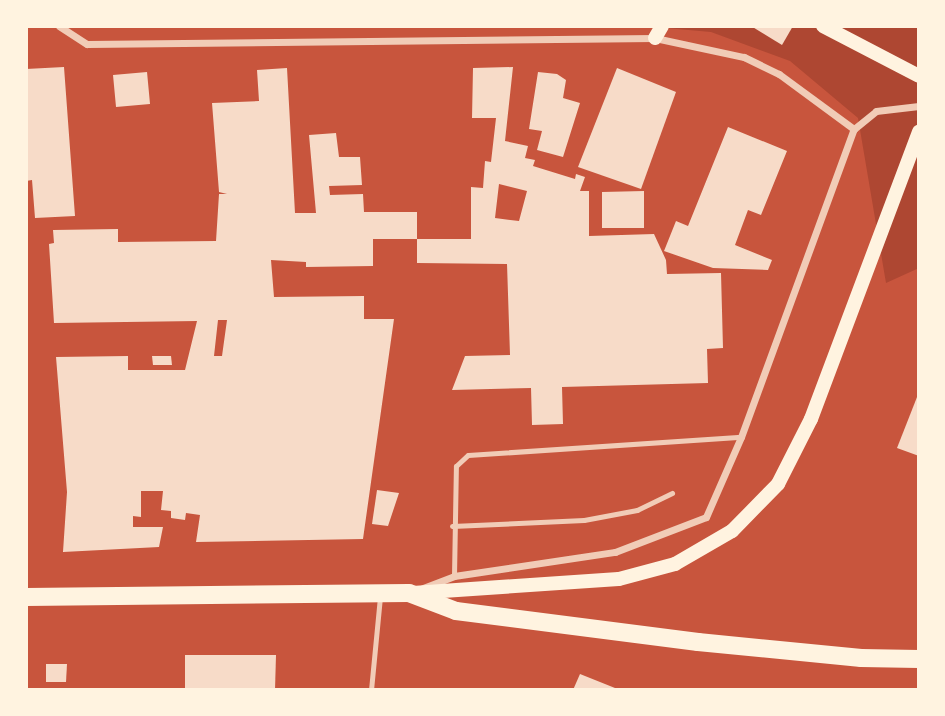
<!DOCTYPE html>
<style>
body{margin:0}
#map{position:relative;width:945px;height:716px;overflow:hidden;background:#c8553d;font-family:"PT Sans Narrow",sans-serif}
div>[style]{position:absolute}
.green>*{inset:0;background:#ae4732}
.building>*{inset:0;background:#f7dbc8}
.service>*{height:5px;margin:-2.5px;padding:0 2.5px;transform-origin:2.5px;border-radius:2.5px;background:#f1ccb7}
.minor>*{height:7px;margin:-3.5px;padding:0 3.5px;transform-origin:3.5px;border-radius:3.5px;background:#f1ccb7}
.secondary>*{height:14px;margin:-7px;padding:0 7px;transform-origin:7px;border-radius:7px;background:#fff3e0}
.primary>*{height:18px;margin:-9px;padding:0 9px;transform-origin:9px;border-radius:9px;background:#fff3e0}
span{translate:-50% -50%;white-space:nowrap;text-align:center;line-height:1.15;-webkit-text-stroke:5px #fff3e0;paint-order:stroke}
.frame{position:absolute;inset:0;border:28px solid #fff3e0;pointer-events:none}
</style>
<div id="map">
<div class="green">
<i style="clip-path:polygon(643px 26px,919px 26px,919px 268px,886px 283px,858px 118px,790px 61px,711px 32px)"></i>
</div>
<div class="building">
<i style="clip-path:polygon(751px 26px,793px 26px,782px 45px)"></i>
<i style="clip-path:polygon(64px 67px,75px 216px,35px 218px,32px 180px,26px 181px,26px 69px)"></i>
<i style="clip-path:polygon(evenodd,513px 67px,505px 141px,528px 146px,525px 158px,535px 160px,533px 166px,575px 179px,576px 174px,585px 177px,580px 191px,589px 191px,589px 236px,654px 234px,666px 260px,667px 274px,721px 273px,723px 348px,707px 349px,708px 383px,562px 387px,563px 424px,532px 425px,531px 388px,452px 390px,465px 356px,510px 355px,507px 264px,417px 263px,417px 239px,471px 239px,471px 187px,483px 188px,485px 161px,491px 162px,496px 118px,472px 118px,473px 68px,513px 67px,499px 184px,527px 191px,519px 221px,495px 218px,499px 184px)"></i>
<i style="clip-path:polygon(evenodd,287px 68px,295px 213px,316px 213px,309px 135px,336px 133px,339px 157px,360px 157px,362px 185px,329px 186px,330px 195px,363px 194px,364px 212px,417px 212px,417px 239px,373px 239px,373px 266px,306px 267px,306px 262px,271px 260px,274px 297px,364px 296px,364px 319px,394px 319px,363px 539px,196px 542px,200px 515px,186px 513px,185px 520px,171px 518px,171px 511px,161px 510px,163px 491px,141px 491px,141px 517px,133px 516px,133px 527px,163px 527px,159px 547px,63px 552px,67px 492px,56px 357px,128px 356px,128px 370px,185px 370px,197px 321px,54px 323px,49px 244px,54px 243px,53px 230px,118px 229px,118px 242px,216px 241px,219px 194px,227px 194px,219px 192px,212px 103px,259px 101px,257px 70px,287px 68px,218px 320px,227px 320px,222px 356px,214px 356px,218px 320px)"></i>
<i style="clip-path:polygon(617px 68px,676px 92px,641px 189px,578px 167px)"></i>
<i style="clip-path:polygon(147px 72px,150px 104px,116px 107px,113px 75px)"></i>
<i style="clip-path:polygon(538px 72px,557px 74px,566px 80px,563px 98px,580px 103px,563px 157px,537px 150px,542px 131px,529px 129px)"></i>
<i style="clip-path:polygon(728px 127px,787px 151px,761px 215px,748px 210px,735px 245px,772px 260px,768px 270px,713px 268px,664px 251px,676px 221px,688px 226px)"></i>
<i style="clip-path:polygon(644px 191px,644px 228px,602px 228px,602px 192px)"></i>
<i style="clip-path:polygon(152px 356px,171px 356px,172px 365px,153px 365px)"></i>
<i style="clip-path:polygon(919px 392px,919px 456px,897px 448px)"></i>
<i style="clip-path:polygon(377px 490px,399px 493px,388px 526px,372px 524px)"></i>
<i style="clip-path:polygon(185px 655px,276px 655px,275px 690px,185px 690px)"></i>
<i style="clip-path:polygon(46px 664px,67px 664px,66px 682px,46px 682px)"></i>
<i style="clip-path:polygon(580px 674px,615px 688px,614px 690px,573px 690px)"></i>
</div>
<div class="service">
<i style="left:452px;top:526px;width:132px;rotate:-2.6deg"></i>
<i style="left:584px;top:520px;width:54px;rotate:-10.7deg"></i>
<i style="left:637px;top:510px;width:39px;rotate:-26deg"></i>
<i style="left:454px;top:576px;width:110px;rotate:-89deg"></i>
<i style="left:456px;top:466px;width:16px;rotate:-43deg"></i>
<i style="left:468px;top:455px;width:274px;rotate:-3.8deg"></i>
<i style="left:371px;top:690px;width:94px;rotate:-84.5deg"></i>
</div>
<div class="minor">
<i style="left:59px;top:26px;width:33px;rotate:33deg"></i>
<i style="left:87px;top:44px;width:568px;rotate:-0.61deg"></i>
<i style="left:655px;top:38px;width:91px;rotate:12.1deg"></i>
<i style="left:744px;top:57px;width:39px;rotate:26deg"></i>
<i style="left:779px;top:74px;width:93px;rotate:36.3deg"></i>
<i style="left:423px;top:588px;width:33px;rotate:-21deg"></i>
<i style="left:454px;top:576px;width:163px;rotate:-8.5deg"></i>
<i style="left:615px;top:552px;width:97px;rotate:-21deg"></i>
<i style="left:706px;top:517px;width:87px;rotate:-66.4deg"></i>
<i style="left:741px;top:437px;width:328px;rotate:-69.9deg"></i>
<i style="left:854px;top:129px;width:28px;rotate:-39deg"></i>
<i style="left:876px;top:111px;width:43px;rotate:-6.6deg"></i>
</div>
<div class="secondary">
<i style="left:823px;top:26px;width:108px;rotate:27.5deg"></i>
<i style="left:655px;top:38px;width:14px;rotate:-60deg"></i>
<i style="left:413px;top:593px;width:206px;rotate:-3.9deg"></i>
<i style="left:619px;top:579px;width:58px;rotate:-15deg"></i>
<i style="left:675px;top:564px;width:66px;rotate:-30.1deg"></i>
<i style="left:732px;top:531px;width:66px;rotate:-45.6deg"></i>
<i style="left:778px;top:484px;width:73px;rotate:-63.1deg"></i>
<i style="left:811px;top:419px;width:307px;rotate:-69.4deg"></i>
</div>
<div class="primary">
<i style="left:26px;top:597px;width:383px;rotate:-0.6deg"></i>
<i style="left:409px;top:593px;width:50px;rotate:21deg"></i>
<i style="left:456px;top:611px;width:244px;rotate:7.3deg"></i>
<i style="left:698px;top:642px;width:164px;rotate:5.6deg"></i>
<i style="left:861px;top:658px;width:58px;rotate:1deg"></i>
</div>
<div class="frame"></div>
</div>
